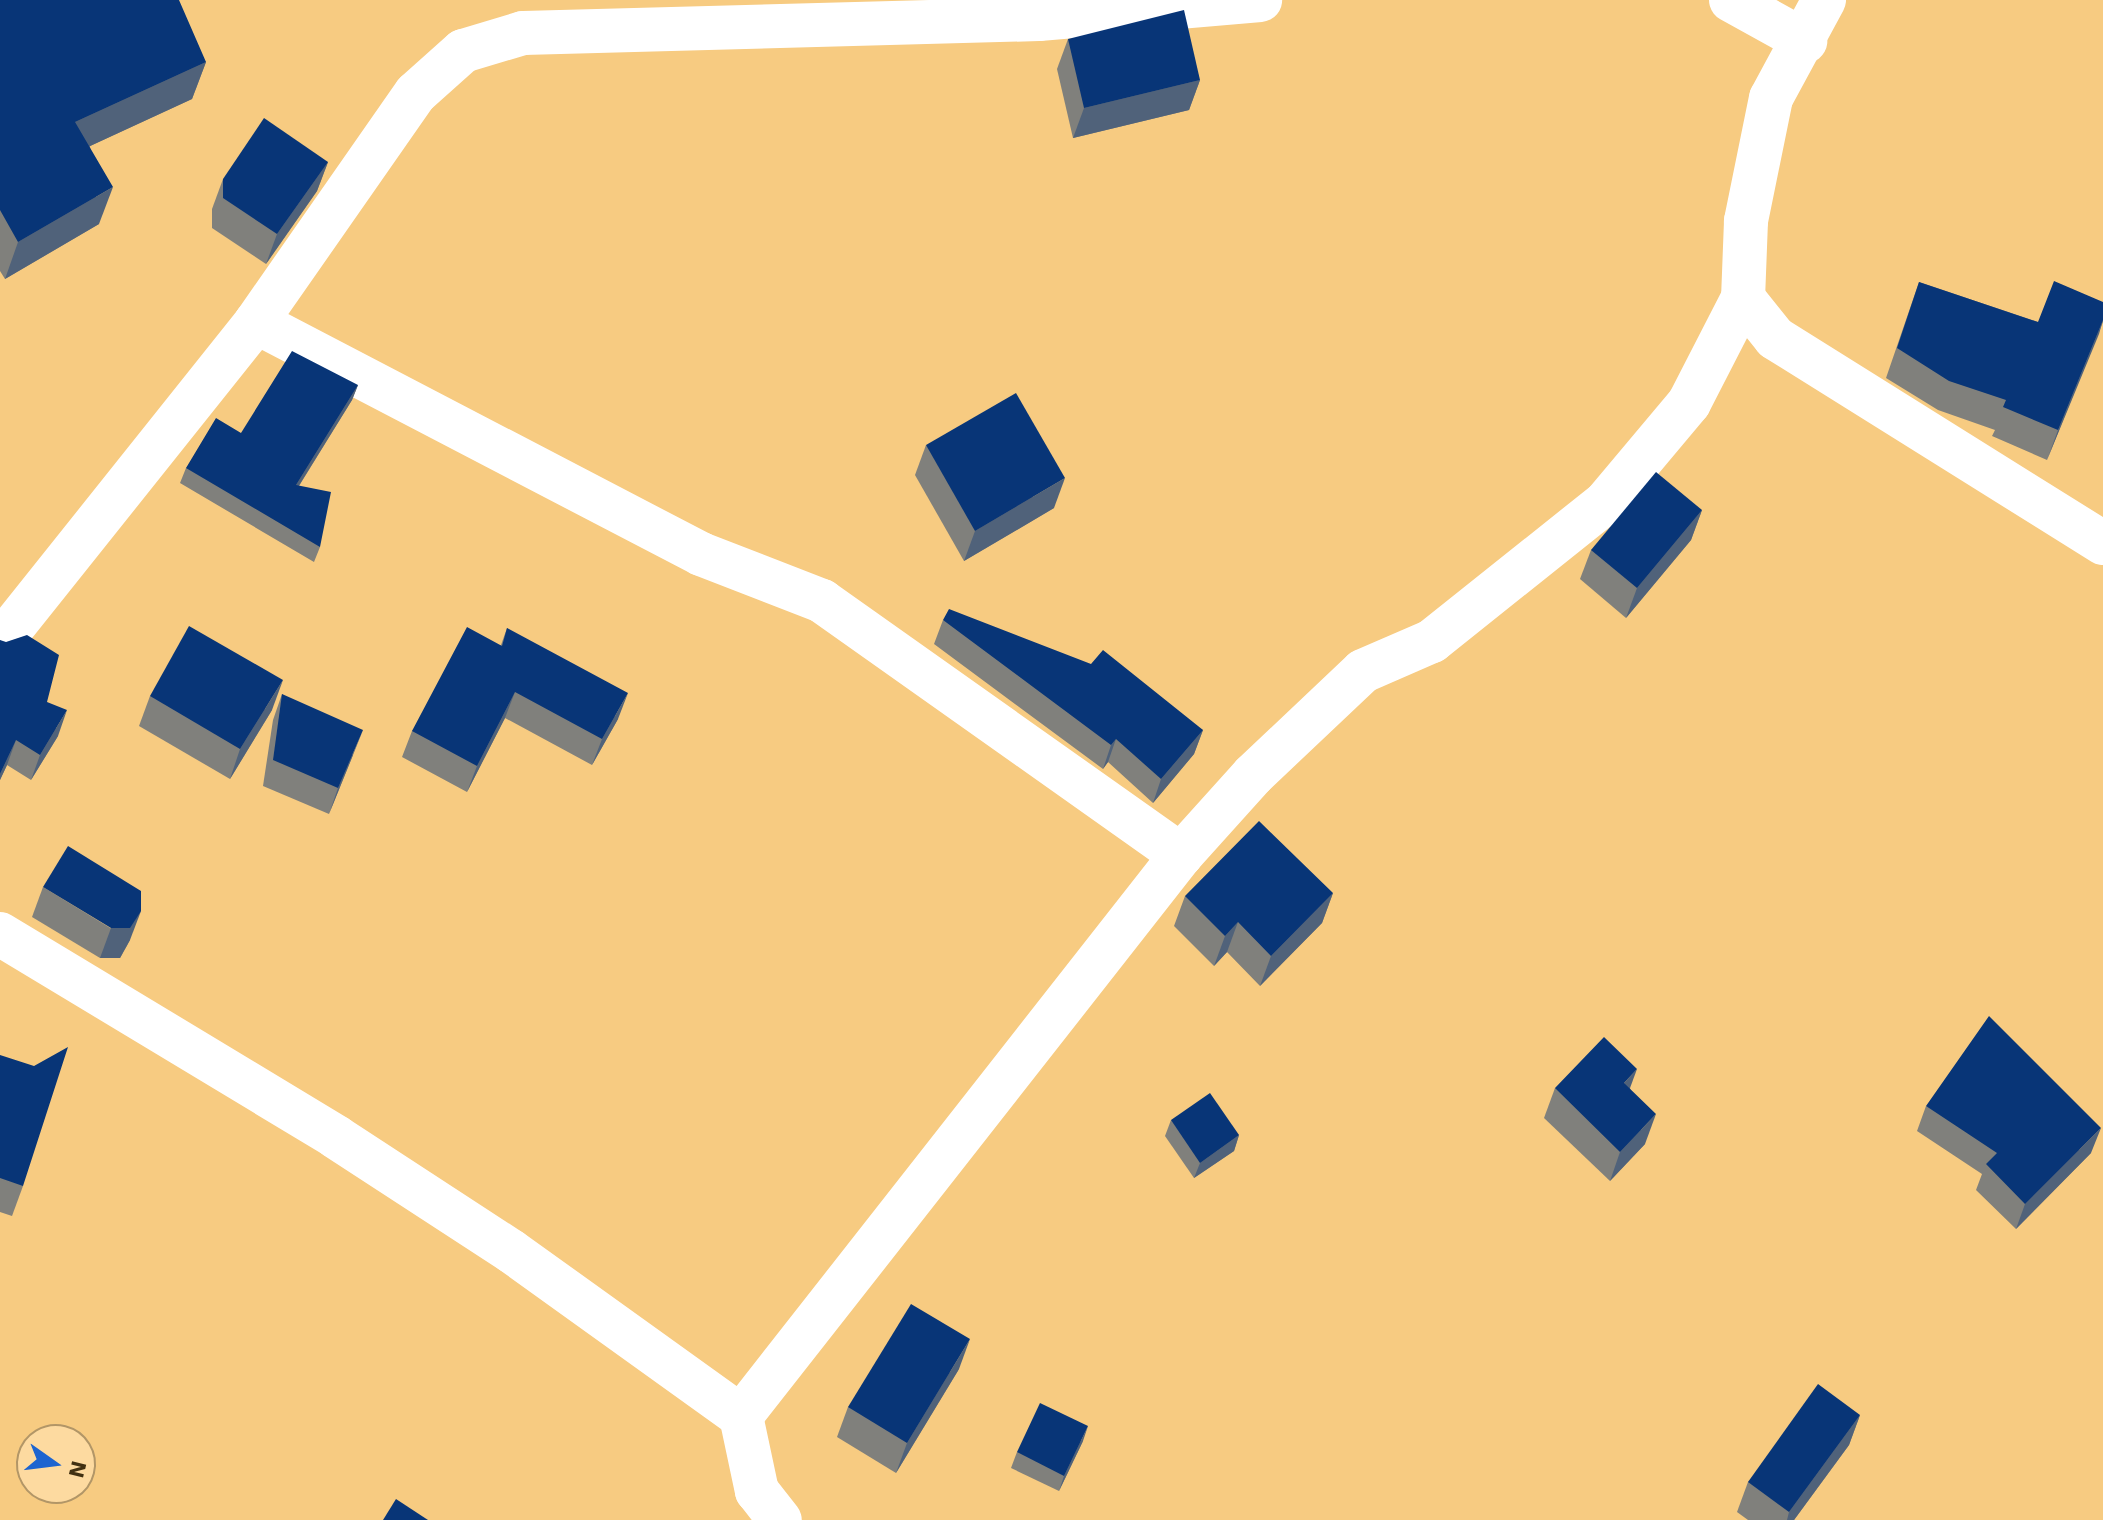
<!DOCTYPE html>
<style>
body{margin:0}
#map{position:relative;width:2103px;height:1520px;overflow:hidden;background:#f7cb81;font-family:"Work Sans",sans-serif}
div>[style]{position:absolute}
.minor>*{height:44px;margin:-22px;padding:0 22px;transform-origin:22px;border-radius:22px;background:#fff}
.wall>*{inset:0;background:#80807c}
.shaded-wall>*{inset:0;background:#50627a}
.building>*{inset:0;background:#083577}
span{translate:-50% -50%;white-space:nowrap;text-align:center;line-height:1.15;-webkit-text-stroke:8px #fddaa0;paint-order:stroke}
.north{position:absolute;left:16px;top:1424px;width:80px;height:80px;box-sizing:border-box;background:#fddaa0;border:2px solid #b29667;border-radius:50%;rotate:104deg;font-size:22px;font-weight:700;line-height:32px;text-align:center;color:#413011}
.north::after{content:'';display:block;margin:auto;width:28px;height:36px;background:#1d64d0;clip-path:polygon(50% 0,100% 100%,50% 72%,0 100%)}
</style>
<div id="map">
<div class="minor">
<i style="left:1731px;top:0;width:85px;rotate:29deg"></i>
<i style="left:1824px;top:0;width:111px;rotate:118.4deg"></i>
<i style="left:1771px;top:98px;width:126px;rotate:101.5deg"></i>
<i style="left:1746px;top:221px;width:77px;rotate:92.2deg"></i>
<i style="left:1743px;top:298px;width:51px;rotate:51.3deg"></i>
<i style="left:1775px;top:338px;width:387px;rotate:32deg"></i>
<i style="left:256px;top:322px;width:502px;rotate:27.54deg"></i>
<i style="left:701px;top:554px;width:130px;rotate:21.2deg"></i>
<i style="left:822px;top:601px;width:440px;rotate:35.3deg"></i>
<i style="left:0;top:643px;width:411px;rotate:-51.4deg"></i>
<i style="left:256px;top:322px;width:279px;rotate:-55.1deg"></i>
<i style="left:416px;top:93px;width:63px;rotate:-41.8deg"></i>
<i style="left:463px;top:51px;width:63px;rotate:-16.7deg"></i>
<i style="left:523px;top:33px;width:516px;rotate:-1.55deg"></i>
<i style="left:1039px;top:19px;width:222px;rotate:-4.9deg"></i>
<i style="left:0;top:934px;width:393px;rotate:31.1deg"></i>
<i style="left:336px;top:1137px;width:209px;rotate:33.1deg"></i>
<i style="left:511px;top:1251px;width:283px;rotate:35.7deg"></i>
<i style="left:741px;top:1416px;width:77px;rotate:78deg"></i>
<i style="left:757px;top:1491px;width:37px;rotate:52deg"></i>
<i style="left:741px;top:1416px;width:713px;rotate:-51.89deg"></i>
<i style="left:1181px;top:855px;width:108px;rotate:-48deg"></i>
<i style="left:1253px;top:775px;width:151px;rotate:-43.4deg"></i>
<i style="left:1363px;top:671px;width:75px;rotate:-23.5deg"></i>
<i style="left:1432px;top:641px;width:223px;rotate:-38.6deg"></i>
<i style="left:1606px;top:502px;width:129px;rotate:-50deg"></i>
<i style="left:1689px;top:403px;width:118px;rotate:-62.8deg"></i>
</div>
<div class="wall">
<i style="clip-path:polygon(0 0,206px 62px,192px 99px,90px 146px,99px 224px,5px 279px,0 271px)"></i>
<i style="clip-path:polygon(1068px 39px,1200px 80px,1189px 110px,1073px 138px,1057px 69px)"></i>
<i style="clip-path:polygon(328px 162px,317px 191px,266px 264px,212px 228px,212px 209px,223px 179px)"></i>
<i style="clip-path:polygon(1919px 282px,2038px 322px,2103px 302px,2103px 322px,2047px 460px,1992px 436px,1995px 430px,1938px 410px,1886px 378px)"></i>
<i style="clip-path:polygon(358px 385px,352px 400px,299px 486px,320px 547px,314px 562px,180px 483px,186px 468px,241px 433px)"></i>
<i style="clip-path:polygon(926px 445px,1054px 508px,964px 561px,915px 475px)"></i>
<i style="clip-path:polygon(1702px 510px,1691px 540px,1626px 618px,1580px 579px,1591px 550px)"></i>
<i style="clip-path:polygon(943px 620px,1203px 730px,1194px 754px,1153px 803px,1108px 762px,1103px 769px,934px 644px)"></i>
<i style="clip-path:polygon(507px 628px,618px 719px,592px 765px,505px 718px,467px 792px,402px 757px,412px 731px,501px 645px)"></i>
<i style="clip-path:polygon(0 640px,47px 702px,58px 736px,31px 780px,7px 765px,0 780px)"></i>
<i style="clip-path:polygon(282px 694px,353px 755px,329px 814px,263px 786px,273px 720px)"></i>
<i style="clip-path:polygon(150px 696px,272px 710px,230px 779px,139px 726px)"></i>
<i style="clip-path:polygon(43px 887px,130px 940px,120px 958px,100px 958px,32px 917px)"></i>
<i style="clip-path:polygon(1333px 893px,1322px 923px,1260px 986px,1227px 952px,1214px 966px,1174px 926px,1185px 896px)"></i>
<i style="clip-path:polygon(0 1055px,23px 1186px,12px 1216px,0 1212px)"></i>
<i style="clip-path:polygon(1555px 1088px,1630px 1088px,1645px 1144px,1610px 1181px,1544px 1118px)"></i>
<i style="clip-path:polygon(1926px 1106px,2091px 1153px,2016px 1229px,1976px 1190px,1982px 1174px,1917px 1131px)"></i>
<i style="clip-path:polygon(1171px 1120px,1239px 1135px,1234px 1151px,1194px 1178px,1165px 1136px)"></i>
<i style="clip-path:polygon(959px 1369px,896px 1473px,837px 1437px,848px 1407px)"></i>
<i style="clip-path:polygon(1860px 1415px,1849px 1445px,1794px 1520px,1748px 1520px,1737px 1512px,1748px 1482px)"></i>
<i style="clip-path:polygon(1083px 1441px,1059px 1491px,1011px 1468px,1017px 1452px)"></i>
</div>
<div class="shaded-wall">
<i style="clip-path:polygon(206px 62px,192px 99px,62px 159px,75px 122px)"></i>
<i style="clip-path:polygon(1200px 80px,1189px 110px,1073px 138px,1084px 108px)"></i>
<i style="clip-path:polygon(328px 162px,317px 191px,266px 264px,277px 234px)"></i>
<i style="clip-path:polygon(113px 187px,99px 224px,5px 279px,18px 242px)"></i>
<i style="clip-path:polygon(2103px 320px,2099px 334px,2047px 460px,2058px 430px)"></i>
<i style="clip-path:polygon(358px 385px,352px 400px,290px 500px,296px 485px)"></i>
<i style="clip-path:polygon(1065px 478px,1054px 508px,964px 561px,975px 531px)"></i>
<i style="clip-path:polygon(1702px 510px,1691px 540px,1626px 618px,1637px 588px)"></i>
<i style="clip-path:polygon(283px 680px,272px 710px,230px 779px,240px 749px)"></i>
<i style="clip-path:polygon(515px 692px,505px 718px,467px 792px,477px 766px)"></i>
<i style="clip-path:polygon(628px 693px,618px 719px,592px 765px,602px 739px)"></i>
<i style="clip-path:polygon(67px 710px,58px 736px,31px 780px,40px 755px)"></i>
<i style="clip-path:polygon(363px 730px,353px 755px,329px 814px,338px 788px)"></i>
<i style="clip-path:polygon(1203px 730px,1194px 754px,1153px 803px,1161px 779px)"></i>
<i style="clip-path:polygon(1116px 739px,1108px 762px,1103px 769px,1111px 745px)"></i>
<i style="clip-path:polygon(16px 740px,7px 765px,0 780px,0 774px)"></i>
<i style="clip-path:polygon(1333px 893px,1322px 923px,1260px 986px,1271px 956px)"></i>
<i style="clip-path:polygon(141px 911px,130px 940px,120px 958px,100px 958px,111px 928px)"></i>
<i style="clip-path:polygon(1238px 922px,1227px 952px,1214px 966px,1225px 936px)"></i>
<i style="clip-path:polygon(1637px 1069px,1626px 1099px,1624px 1083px)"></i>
<i style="clip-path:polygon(1656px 1114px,1645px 1144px,1610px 1181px,1620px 1152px)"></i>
<i style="clip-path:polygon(2101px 1128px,2091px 1153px,2016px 1229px,2025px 1204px)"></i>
<i style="clip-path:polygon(1239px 1135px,1234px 1151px,1194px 1178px,1200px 1163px)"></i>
<i style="clip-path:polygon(970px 1339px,959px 1369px,896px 1473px,907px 1443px)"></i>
<i style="clip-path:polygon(1860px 1415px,1849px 1445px,1794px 1520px,1787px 1520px,1789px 1512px)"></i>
<i style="clip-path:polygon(1088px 1426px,1083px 1441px,1059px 1491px,1064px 1476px)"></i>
</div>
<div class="building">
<i style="clip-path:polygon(0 0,179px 0,206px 62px,75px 122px,113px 187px,18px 242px,0 210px)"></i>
<i style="clip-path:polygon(1184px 10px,1200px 80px,1084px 108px,1068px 39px)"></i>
<i style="clip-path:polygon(264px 118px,328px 162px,277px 234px,223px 198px,223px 179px)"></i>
<i style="clip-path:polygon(2054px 281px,2103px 302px,2103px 320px,2058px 430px,2003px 407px,2006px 400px,1949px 381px,1897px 348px,1919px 282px,2038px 322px)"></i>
<i style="clip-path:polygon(292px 351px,358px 385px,296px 485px,331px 492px,320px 547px,186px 468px,216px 418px,241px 433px)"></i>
<i style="clip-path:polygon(1016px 393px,1065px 478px,975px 531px,926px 445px)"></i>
<i style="clip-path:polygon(1656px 472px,1702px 510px,1637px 588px,1591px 550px)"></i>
<i style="clip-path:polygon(949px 609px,1091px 664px,1103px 650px,1203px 730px,1161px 779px,1116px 739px,1111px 745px,943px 620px)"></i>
<i style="clip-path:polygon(189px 626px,283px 680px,240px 749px,150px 696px)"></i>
<i style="clip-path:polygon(467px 627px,502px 646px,507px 628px,628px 693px,602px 739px,515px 692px,477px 766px,412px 731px)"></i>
<i style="clip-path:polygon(27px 635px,59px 655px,47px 702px,67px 710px,40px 755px,16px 740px,0 774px,0 640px,6px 642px)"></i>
<i style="clip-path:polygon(282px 694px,363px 730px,338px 788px,273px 760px)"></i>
<i style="clip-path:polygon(1259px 821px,1333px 893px,1271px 956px,1238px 922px,1225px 936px,1185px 896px)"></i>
<i style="clip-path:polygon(68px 846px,141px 891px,141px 911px,130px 928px,111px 928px,43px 887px)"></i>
<i style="clip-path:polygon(1989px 1016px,2101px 1128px,2025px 1204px,1986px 1164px,1997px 1153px,1926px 1106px)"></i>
<i style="clip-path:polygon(1604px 1037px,1637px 1069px,1624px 1083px,1656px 1114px,1620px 1152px,1555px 1088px)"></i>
<i style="clip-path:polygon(68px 1047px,23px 1186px,0 1178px,0 1055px,34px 1066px)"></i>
<i style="clip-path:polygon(1210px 1093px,1239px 1135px,1200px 1163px,1171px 1120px)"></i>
<i style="clip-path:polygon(911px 1304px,970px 1339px,907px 1443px,848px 1407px)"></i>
<i style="clip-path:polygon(1818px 1384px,1860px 1415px,1789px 1512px,1748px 1482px)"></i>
<i style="clip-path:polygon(1040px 1403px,1088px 1426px,1064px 1476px,1017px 1452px)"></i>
<i style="clip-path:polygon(396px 1499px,428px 1520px,383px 1520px)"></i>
</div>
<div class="north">N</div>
</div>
